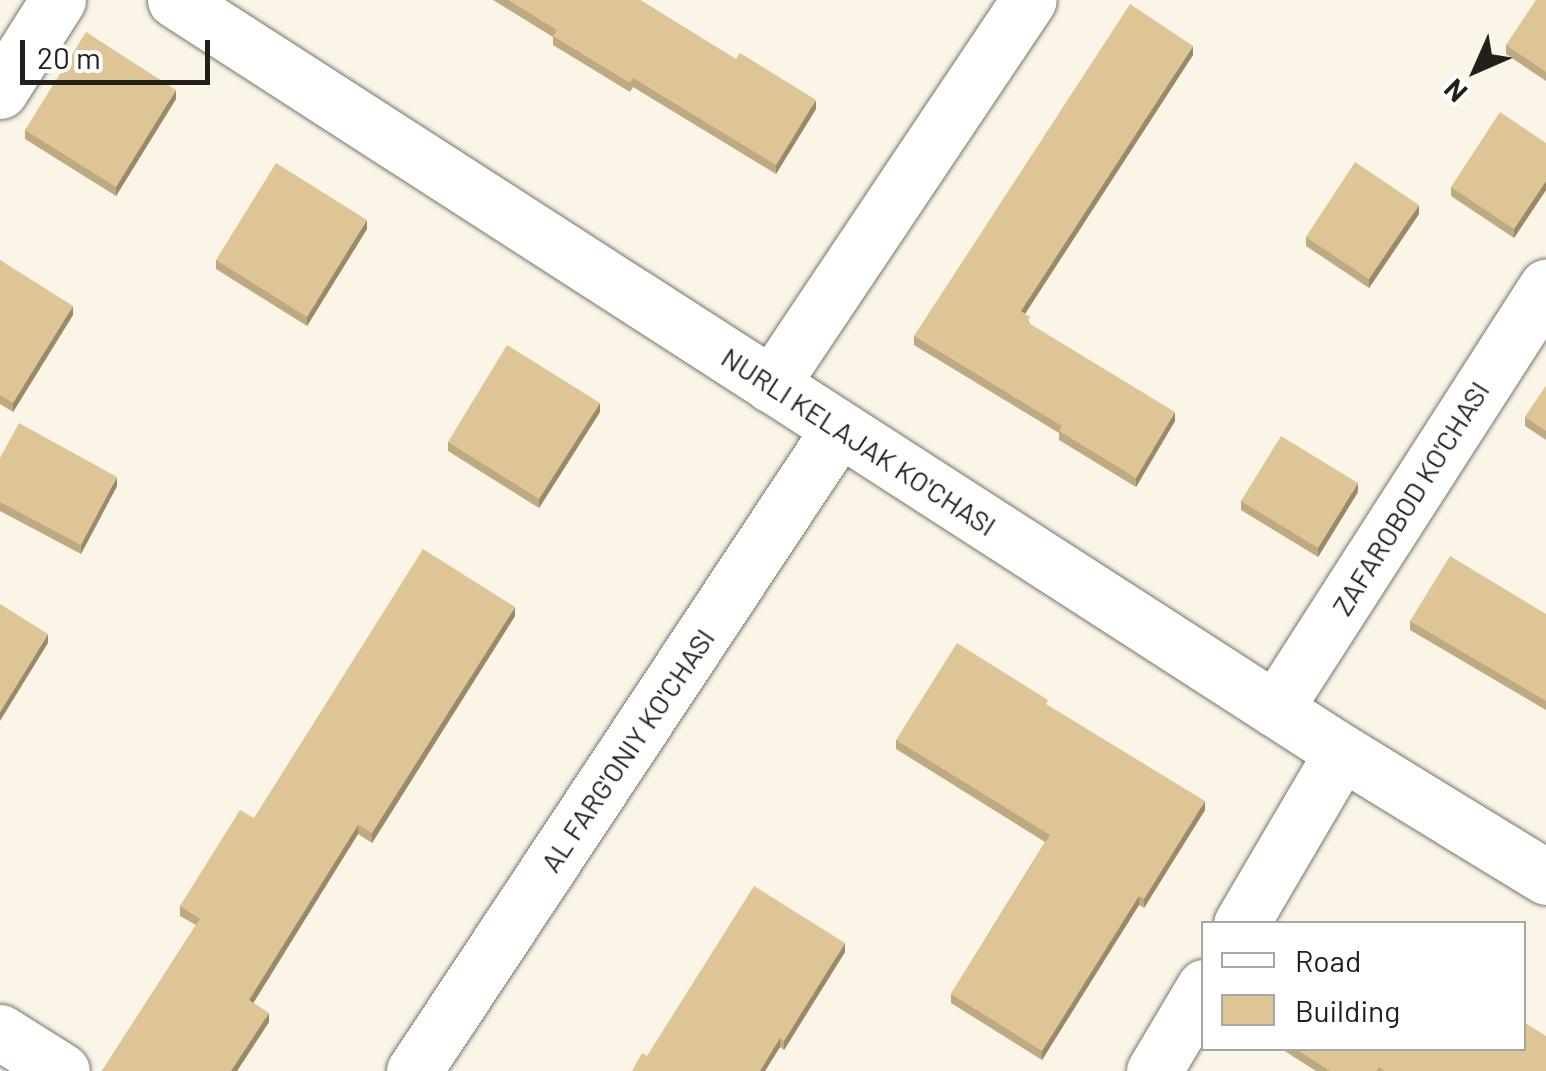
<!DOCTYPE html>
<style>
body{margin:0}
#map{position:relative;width:1546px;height:1071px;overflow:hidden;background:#fbf5e8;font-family:Barlow,sans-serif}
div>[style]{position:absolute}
.roads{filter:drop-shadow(0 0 2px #7a7469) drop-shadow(0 0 2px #7a7469)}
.minor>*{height:55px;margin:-27.5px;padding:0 27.5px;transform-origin:27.5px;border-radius:27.5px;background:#fff}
.wall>*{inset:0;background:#bea980}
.shaded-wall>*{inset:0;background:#9b8a68}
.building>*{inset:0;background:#ddc595}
span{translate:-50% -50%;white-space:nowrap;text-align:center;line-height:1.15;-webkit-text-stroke:10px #fff;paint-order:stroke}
.street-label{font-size:28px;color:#22201b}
.legend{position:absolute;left:1201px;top:921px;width:325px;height:130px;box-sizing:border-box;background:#fff;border:2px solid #a7a6a4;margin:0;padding:12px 18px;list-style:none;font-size:30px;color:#22201b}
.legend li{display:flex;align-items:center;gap:20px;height:50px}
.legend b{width:50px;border:2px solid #a7a6a4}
.north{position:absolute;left:1426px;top:20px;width:100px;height:100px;-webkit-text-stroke:8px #fff;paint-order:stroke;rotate:225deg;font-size:28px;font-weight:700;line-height:40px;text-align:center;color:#22201b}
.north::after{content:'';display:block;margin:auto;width:35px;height:45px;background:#22201b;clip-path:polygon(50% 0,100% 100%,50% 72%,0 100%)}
.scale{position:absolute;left:20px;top:40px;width:190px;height:45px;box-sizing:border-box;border:5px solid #22201b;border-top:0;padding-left:12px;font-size:30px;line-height:35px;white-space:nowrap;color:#22201b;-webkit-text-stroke:8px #fff;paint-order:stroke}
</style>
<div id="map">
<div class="roads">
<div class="minor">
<i style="left:175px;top:0;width:1388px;rotate:32.8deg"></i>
<i style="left:1342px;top:752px;width:239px;rotate:31.5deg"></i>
<i style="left:0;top:91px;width:108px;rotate:-57.5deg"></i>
<i style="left:771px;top:385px;width:463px;rotate:-56.2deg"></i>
<i style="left:1275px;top:709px;width:502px;rotate:-57.29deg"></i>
<i style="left:1241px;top:924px;width:199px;rotate:-59.6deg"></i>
<i style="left:0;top:1032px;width:73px;rotate:32.2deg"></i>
<i style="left:414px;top:1071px;width:770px;rotate:-56.5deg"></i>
<i style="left:1154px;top:1071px;width:98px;rotate:-59.2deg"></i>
</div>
</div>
<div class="wall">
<i style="clip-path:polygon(493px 0,640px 0,816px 109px,776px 174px,633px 87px,630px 92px,553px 45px,553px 37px)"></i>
<i style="clip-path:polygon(1546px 0,1546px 81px,1506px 54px,1506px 45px)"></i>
<i style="clip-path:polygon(1193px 55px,1025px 314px,1030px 324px,1175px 421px,1136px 487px,1059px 440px,1059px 433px,914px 345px,914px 336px)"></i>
<i style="clip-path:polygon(176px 99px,116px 196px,25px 139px,25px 130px)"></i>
<i style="clip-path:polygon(1546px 143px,1546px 190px,1514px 238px,1451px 196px,1451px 187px)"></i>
<i style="clip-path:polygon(1419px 214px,1369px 288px,1306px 246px,1306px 237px)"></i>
<i style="clip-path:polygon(367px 229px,307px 326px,216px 269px,216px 260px)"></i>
<i style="clip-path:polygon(0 260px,73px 315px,13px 412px,0 404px)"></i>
<i style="clip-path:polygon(1546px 386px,1546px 440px,1525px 426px,1525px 417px)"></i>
<i style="clip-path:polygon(600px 412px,539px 508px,448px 451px,448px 442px)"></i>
<i style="clip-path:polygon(0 458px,117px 486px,81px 554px,0 511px)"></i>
<i style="clip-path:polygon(1358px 492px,1318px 557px,1241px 510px,1241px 501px)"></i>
<i style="clip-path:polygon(1546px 614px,1546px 710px,1410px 630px,1410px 621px)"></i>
<i style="clip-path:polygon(515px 616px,372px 843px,358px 834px,253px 1003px,269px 1022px,237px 1071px,102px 1071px,196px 925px,180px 916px,180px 906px,254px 818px)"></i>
<i style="clip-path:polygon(1048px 706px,1205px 810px,1144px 908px,1139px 905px,1042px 1060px,951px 1003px,951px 994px,1045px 842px,896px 749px,896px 740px)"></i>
<i style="clip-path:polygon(845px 952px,784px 1050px,780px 1047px,765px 1071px,632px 1071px,647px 1056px)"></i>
<i style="clip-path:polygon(1280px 1048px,1524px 1048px,1546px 1071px,1316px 1071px)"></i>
</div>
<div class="shaded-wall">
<i style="clip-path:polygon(1193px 46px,1193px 55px,1021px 320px,1021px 311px)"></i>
<i style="clip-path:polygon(176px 90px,176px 99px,116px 196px,116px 187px)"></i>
<i style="clip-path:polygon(816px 100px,816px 109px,776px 174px,776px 165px)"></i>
<i style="clip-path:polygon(1546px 181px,1546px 190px,1514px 238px,1514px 229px)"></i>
<i style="clip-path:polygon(1419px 205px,1419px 214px,1369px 288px,1369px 279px)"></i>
<i style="clip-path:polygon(367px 220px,367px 229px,307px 326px,307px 317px)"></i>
<i style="clip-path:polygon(73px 306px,73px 315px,13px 412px,13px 403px)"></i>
<i style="clip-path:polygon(600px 403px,600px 412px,539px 508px,539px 499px)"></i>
<i style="clip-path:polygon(1175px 412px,1175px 421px,1136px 487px,1136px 478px)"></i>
<i style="clip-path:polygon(117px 477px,117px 486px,81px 554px,81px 545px)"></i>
<i style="clip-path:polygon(1358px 483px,1358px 492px,1318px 557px,1318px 548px)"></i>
<i style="clip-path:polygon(515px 607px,515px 616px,372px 843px,372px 833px)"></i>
<i style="clip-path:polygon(48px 634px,48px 643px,0 721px,0 712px)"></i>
<i style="clip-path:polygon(1205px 801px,1205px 810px,1144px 908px,1144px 899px)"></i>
<i style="clip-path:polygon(358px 825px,358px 834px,249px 1010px,249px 1000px)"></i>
<i style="clip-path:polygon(1139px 896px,1139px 905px,1042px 1060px,1042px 1051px)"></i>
<i style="clip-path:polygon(845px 943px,845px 952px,784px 1050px,784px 1041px)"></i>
<i style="clip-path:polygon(269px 1013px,269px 1022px,237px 1071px,231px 1071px)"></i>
<i style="clip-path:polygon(780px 1038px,780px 1047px,765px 1071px,760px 1071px)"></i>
</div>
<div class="building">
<i style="clip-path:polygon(508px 0,640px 0,736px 59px,740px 53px,816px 100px,776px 165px,633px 78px,630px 83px,553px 36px,557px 30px)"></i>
<i style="clip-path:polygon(1536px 0,1546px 0,1546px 72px,1506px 45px)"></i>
<i style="clip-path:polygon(1130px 4px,1193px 46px,1021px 311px,1030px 317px,1027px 322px,1175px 412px,1136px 478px,1059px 431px,1062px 426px,914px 336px)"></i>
<i style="clip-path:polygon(86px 32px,176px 90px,116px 187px,25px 130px)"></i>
<i style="clip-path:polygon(1500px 112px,1546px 143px,1546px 181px,1514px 229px,1451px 187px)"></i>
<i style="clip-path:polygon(1355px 162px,1419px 205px,1369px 279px,1306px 237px)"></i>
<i style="clip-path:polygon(276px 163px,367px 220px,307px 317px,216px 260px)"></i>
<i style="clip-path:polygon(0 260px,73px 306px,13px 403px,0 395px)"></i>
<i style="clip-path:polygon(507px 345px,600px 403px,539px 499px,448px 442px)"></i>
<i style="clip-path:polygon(1546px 386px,1546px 431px,1525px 417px)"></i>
<i style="clip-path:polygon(19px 423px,117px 477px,81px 545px,0 502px,0 458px)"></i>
<i style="clip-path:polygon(1281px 436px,1358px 483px,1318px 548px,1241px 501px)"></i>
<i style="clip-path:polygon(423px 549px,515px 607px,372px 833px,358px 825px,249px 1000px,269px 1013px,231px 1071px,102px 1071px,200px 919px,180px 906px,240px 810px,254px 818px)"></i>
<i style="clip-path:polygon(1450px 556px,1546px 614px,1546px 701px,1410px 621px)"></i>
<i style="clip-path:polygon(0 604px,48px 634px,0 712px)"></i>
<i style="clip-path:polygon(957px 643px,1048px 700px,1046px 704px,1205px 801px,1144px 899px,1139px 896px,1042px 1051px,951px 994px,1050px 835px,896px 740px)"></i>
<i style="clip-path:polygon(754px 886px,845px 943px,784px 1041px,780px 1038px,760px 1071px,632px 1071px,642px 1053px,647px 1056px)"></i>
<i style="clip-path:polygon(1524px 1022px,1546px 1036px,1546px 1071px,1385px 1071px,1379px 1067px,1376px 1071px,1330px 1071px,1294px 1048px,1524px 1048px)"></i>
</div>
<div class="street-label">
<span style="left:859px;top:441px;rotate:33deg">NURLI KELAJAK KO'CHASI</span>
<span style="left:1410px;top:498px;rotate:-58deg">ZAFAROBOD KO'CHASI</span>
<span style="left:627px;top:750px;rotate:-56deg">AL FARG'ONIY KO'CHASI</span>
</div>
<ul class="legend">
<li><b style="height:12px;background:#fff"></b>Road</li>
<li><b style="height:28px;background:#ddc595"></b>Building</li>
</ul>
<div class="north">N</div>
<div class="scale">20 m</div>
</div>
